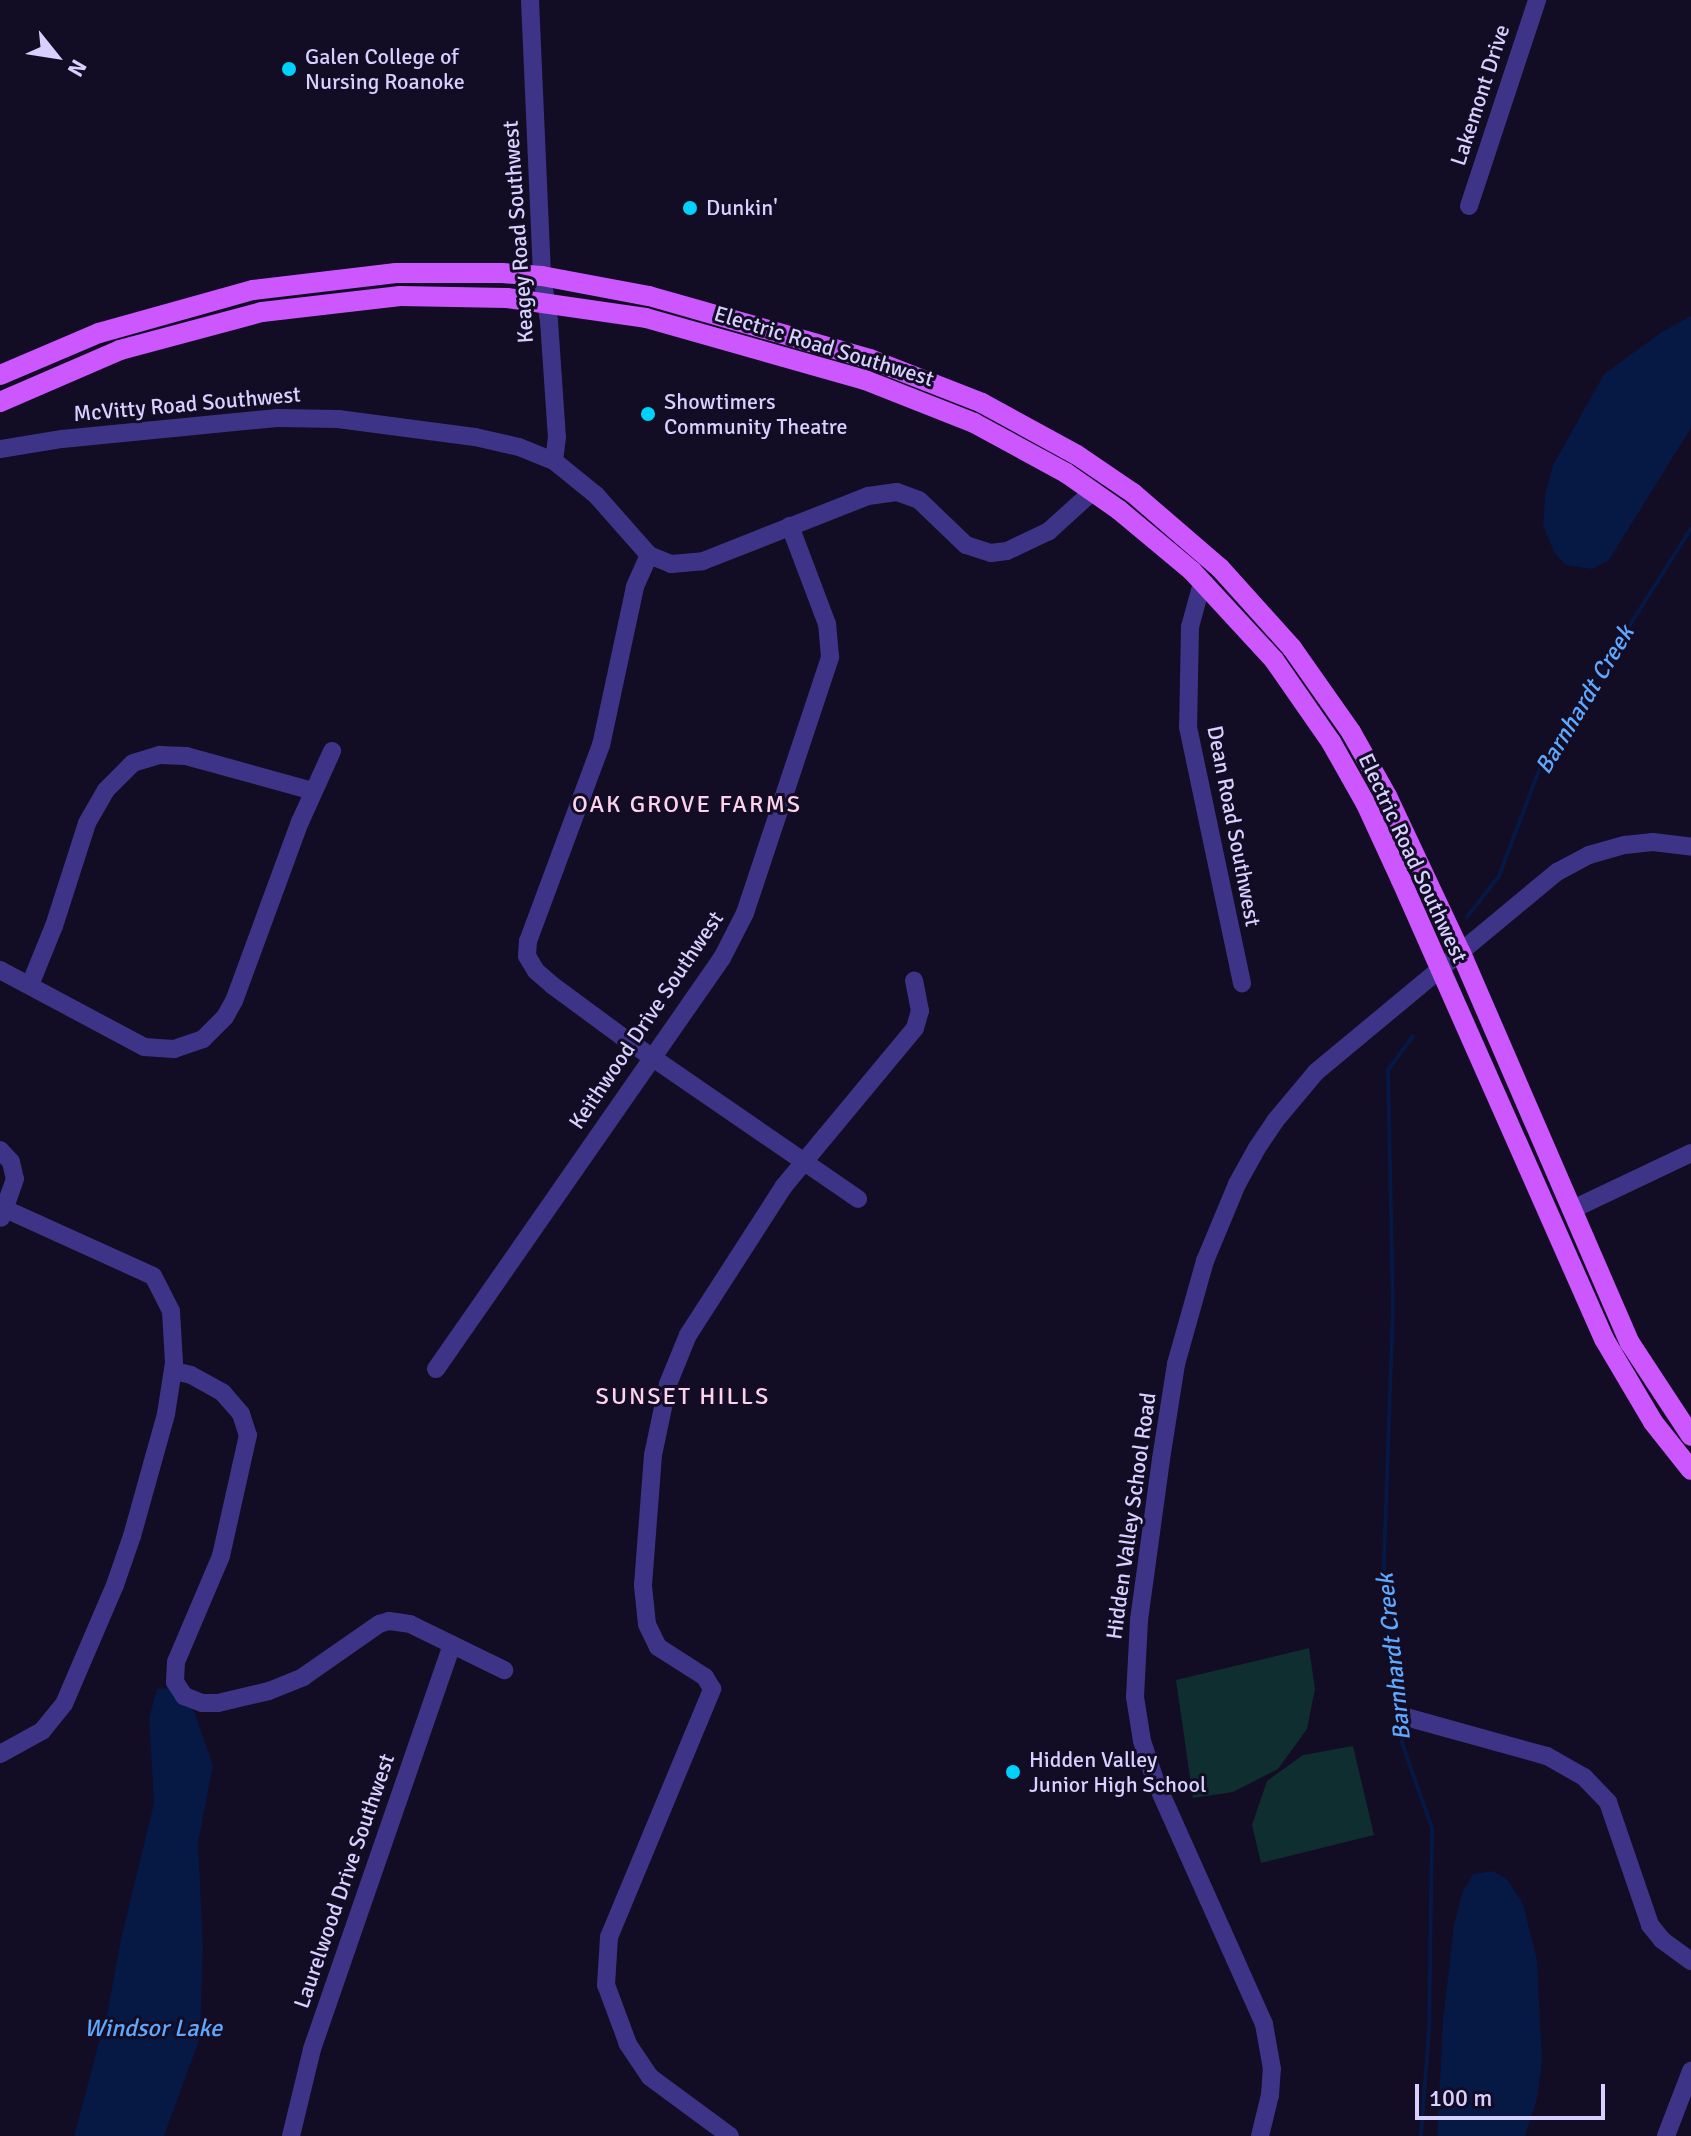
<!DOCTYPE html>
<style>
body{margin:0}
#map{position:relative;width:1691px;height:2136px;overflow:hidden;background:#120c24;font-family:Signika,sans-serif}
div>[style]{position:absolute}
.green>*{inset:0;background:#0f2e2f}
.water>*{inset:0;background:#061844}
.stream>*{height:4px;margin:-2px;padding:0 2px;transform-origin:2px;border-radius:2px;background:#061844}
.minor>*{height:18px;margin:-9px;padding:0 9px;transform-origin:9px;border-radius:9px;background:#3d3487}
.major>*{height:20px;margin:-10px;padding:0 10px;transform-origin:10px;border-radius:10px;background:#cc57ff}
.dots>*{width:22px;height:22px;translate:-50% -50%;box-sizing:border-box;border:4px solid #120c24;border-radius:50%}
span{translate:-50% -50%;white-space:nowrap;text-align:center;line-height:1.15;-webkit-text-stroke:6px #120c24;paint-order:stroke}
.poi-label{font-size:22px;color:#d8d0ff}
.left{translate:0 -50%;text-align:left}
.street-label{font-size:22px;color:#d8d0ff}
.water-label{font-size:24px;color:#5ea9ff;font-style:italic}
.neighbourhood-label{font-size:24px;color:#ffd2eb;letter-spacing:2px}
.north{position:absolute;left:16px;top:16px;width:80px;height:80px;-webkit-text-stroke:6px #120c24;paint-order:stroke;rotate:120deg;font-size:22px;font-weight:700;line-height:32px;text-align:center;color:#d8d0ff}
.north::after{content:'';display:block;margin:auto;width:28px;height:36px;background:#d8d0ff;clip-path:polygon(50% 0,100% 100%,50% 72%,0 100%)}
.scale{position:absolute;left:1415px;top:2084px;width:190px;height:36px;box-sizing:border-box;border:4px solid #d8d0ff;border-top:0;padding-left:10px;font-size:24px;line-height:28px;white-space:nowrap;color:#d8d0ff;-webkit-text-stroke:6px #120c24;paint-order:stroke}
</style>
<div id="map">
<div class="green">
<i style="clip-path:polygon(1309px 1648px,1315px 1689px,1307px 1729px,1278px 1769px,1233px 1792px,1193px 1798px,1176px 1680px)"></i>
<i style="clip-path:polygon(1353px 1746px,1374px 1835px,1261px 1863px,1252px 1825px,1267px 1781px,1303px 1755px)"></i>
</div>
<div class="water">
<i style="clip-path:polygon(1691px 316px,1691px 428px,1609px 560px,1592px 569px,1565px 565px,1554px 552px,1543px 526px,1545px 495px,1553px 465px,1604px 374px,1663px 331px)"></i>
<i style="clip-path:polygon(175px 1687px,194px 1711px,213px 1765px,198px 1843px,203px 1946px,200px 2038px,164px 2136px,74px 2136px,108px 2009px,121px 1939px,154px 1803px,149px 1718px,157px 1689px)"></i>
<i style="clip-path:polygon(1493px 1871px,1507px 1879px,1523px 1904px,1537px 1960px,1542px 2061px,1537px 2099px,1525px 2136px,1437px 2136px,1443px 2020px,1454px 1924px,1463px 1891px,1473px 1874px)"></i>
</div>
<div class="stream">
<i style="left:1467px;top:917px;width:52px;rotate:-52deg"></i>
<i style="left:1499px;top:876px;width:119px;rotate:-69.3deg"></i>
<i style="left:1541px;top:765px;width:280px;rotate:-57.6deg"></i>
<i style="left:1413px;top:1036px;width:42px;rotate:126.3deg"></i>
<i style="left:1388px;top:1070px;width:235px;rotate:88.8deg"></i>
<i style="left:1393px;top:1305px;width:281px;rotate:92deg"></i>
<i style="left:1383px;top:1586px;width:158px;rotate:83.1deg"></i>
<i style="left:1402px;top:1743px;width:90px;rotate:70.6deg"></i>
<i style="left:1432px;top:1828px;width:203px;rotate:90.8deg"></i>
<i style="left:1429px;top:2031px;width:105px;rotate:94.4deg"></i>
</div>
<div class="minor">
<i style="left:530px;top:0;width:276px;rotate:87.5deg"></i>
<i style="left:542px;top:276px;width:46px;rotate:81.2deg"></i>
<i style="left:549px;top:321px;width:116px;rotate:86.1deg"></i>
<i style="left:557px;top:437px;width:24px;rotate:97deg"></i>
<i style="left:1469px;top:206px;width:217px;rotate:-71.7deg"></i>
<i style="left:0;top:449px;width:63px;rotate:-9.2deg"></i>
<i style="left:62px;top:439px;width:216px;rotate:-5.6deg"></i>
<i style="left:277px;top:418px;width:61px;rotate:0.9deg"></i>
<i style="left:338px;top:419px;width:138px;rotate:7.5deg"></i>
<i style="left:475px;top:437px;width:45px;rotate:12.8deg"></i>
<i style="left:519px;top:447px;width:38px;rotate:22deg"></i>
<i style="left:554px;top:461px;width:54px;rotate:39deg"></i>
<i style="left:596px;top:495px;width:80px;rotate:48.5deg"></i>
<i style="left:649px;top:555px;width:24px;rotate:22deg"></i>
<i style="left:671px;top:564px;width:32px;rotate:-5deg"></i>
<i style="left:703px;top:561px;width:177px;rotate:-21.5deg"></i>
<i style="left:868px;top:496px;width:29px;rotate:-8deg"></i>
<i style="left:897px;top:492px;width:23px;rotate:20deg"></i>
<i style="left:919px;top:500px;width:65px;rotate:43.8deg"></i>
<i style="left:966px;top:545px;width:26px;rotate:18deg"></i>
<i style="left:991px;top:553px;width:16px;rotate:-7deg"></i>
<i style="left:1007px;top:551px;width:47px;rotate:-25.5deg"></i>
<i style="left:1049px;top:531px;width:59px;rotate:-42.3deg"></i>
<i style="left:649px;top:555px;width:35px;rotate:114deg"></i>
<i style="left:635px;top:587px;width:162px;rotate:102.1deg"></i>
<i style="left:601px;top:745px;width:209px;rotate:110.4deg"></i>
<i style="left:528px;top:941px;width:15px;rotate:94deg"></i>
<i style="left:527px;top:956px;width:17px;rotate:59deg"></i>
<i style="left:536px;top:971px;width:21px;rotate:41deg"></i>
<i style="left:552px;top:985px;width:89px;rotate:36.4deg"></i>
<i style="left:624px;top:1038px;width:284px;rotate:34.5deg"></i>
<i style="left:1202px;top:583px;width:46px;rotate:105.3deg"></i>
<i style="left:1190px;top:627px;width:100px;rotate:91.1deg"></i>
<i style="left:1188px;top:727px;width:262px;rotate:78.1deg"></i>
<i style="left:0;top:970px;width:163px;rotate:28.1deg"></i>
<i style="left:144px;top:1047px;width:30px;rotate:4deg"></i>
<i style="left:174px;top:1049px;width:31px;rotate:-19deg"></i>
<i style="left:203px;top:1039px;width:31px;rotate:-45deg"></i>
<i style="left:225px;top:1017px;width:18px;rotate:-61deg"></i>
<i style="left:234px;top:1001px;width:191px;rotate:-69.8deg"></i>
<i style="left:300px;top:822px;width:78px;rotate:-65.7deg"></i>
<i style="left:30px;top:985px;width:64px;rotate:-67.9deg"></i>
<i style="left:54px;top:926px;width:108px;rotate:-72.2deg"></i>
<i style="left:87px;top:823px;width:38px;rotate:-60deg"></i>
<i style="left:106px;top:790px;width:38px;rotate:-45deg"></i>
<i style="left:133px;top:763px;width:28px;rotate:-17deg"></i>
<i style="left:160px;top:755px;width:26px;rotate:2deg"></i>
<i style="left:186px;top:756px;width:132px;rotate:15.4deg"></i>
<i style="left:0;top:1150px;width:16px;rotate:47deg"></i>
<i style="left:11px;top:1162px;width:17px;rotate:77deg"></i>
<i style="left:15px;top:1179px;width:41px;rotate:109.7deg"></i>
<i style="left:1571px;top:1210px;width:133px;rotate:-25.4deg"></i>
<i style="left:436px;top:1369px;width:501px;rotate:-55.17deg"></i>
<i style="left:722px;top:958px;width:51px;rotate:-62.9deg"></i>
<i style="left:745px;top:913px;width:270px;rotate:-71.6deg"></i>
<i style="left:830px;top:657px;width:33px;rotate:-95deg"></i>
<i style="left:827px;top:624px;width:105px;rotate:-110.7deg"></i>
<i style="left:174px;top:1371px;width:17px;rotate:13deg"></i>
<i style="left:191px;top:1375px;width:37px;rotate:29deg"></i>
<i style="left:223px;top:1393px;width:28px;rotate:49deg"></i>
<i style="left:241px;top:1414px;width:22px;rotate:72deg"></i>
<i style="left:248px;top:1435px;width:124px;rotate:102.6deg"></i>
<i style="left:221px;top:1556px;width:115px;rotate:113deg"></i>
<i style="left:176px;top:1662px;width:20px;rotate:93deg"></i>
<i style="left:175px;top:1682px;width:17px;rotate:57deg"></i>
<i style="left:184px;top:1696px;width:19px;rotate:21deg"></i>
<i style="left:202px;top:1703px;width:16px"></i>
<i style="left:218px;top:1703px;width:52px;rotate:-13.2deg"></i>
<i style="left:269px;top:1691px;width:37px;rotate:-22deg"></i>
<i style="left:303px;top:1677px;width:93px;rotate:-34.9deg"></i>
<i style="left:379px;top:1624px;width:10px;rotate:-17deg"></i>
<i style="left:389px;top:1621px;width:21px;rotate:8deg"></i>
<i style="left:410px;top:1624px;width:105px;rotate:26.1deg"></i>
<i style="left:1406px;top:1717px;width:146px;rotate:15.5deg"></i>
<i style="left:1547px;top:1756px;width:43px;rotate:29.6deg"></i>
<i style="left:1584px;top:1777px;width:35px;rotate:46deg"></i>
<i style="left:1608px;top:1802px;width:130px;rotate:71.1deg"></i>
<i style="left:1650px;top:1925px;width:19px;rotate:51deg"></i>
<i style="left:1662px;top:1940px;width:36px;rotate:36deg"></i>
<i style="left:0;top:1754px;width:48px;rotate:-28.7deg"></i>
<i style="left:42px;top:1731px;width:35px;rotate:-51deg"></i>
<i style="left:64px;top:1704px;width:129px;rotate:-66.8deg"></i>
<i style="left:115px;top:1585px;width:52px;rotate:-70.9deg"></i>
<i style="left:132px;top:1536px;width:127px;rotate:-74.4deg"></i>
<i style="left:166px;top:1414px;width:52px;rotate:-81.1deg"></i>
<i style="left:174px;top:1363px;width:52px;rotate:-93.3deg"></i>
<i style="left:171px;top:1311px;width:39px;rotate:-117deg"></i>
<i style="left:153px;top:1276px;width:162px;rotate:-155.6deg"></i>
<i style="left:291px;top:2136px;width:89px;rotate:-76.4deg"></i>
<i style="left:312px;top:2049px;width:428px;rotate:-70.9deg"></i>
<i style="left:730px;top:2136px;width:99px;rotate:-143.6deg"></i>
<i style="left:650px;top:2077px;width:40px;rotate:-124deg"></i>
<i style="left:628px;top:2044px;width:63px;rotate:-110.4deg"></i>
<i style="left:606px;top:1985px;width:48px;rotate:-86.4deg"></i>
<i style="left:609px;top:1937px;width:269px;rotate:-67.4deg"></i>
<i style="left:712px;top:1689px;width:14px;rotate:-120deg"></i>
<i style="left:705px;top:1677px;width:56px;rotate:-147.4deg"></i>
<i style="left:658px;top:1647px;width:25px;rotate:-116deg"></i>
<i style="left:647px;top:1624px;width:39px;rotate:-96deg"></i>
<i style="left:643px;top:1585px;width:130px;rotate:-85.6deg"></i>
<i style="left:653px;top:1455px;width:73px;rotate:-78.1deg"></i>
<i style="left:668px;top:1384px;width:53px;rotate:-67.8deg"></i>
<i style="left:688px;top:1335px;width:177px;rotate:-57.2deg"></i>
<i style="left:784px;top:1186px;width:205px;rotate:-50.3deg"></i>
<i style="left:915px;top:1028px;width:18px;rotate:-74deg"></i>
<i style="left:920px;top:1011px;width:31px;rotate:-101deg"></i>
<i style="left:1260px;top:2136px;width:42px;rotate:-76.3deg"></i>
<i style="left:1270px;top:2095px;width:26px;rotate:-86deg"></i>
<i style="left:1272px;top:2069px;width:46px;rotate:-100.1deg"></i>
<i style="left:1264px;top:2024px;width:264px;rotate:-114.1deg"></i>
<i style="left:1156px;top:1783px;width:44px;rotate:-108.4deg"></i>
<i style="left:1142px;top:1741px;width:45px;rotate:-99deg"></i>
<i style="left:1135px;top:1697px;width:77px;rotate:-87deg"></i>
<i style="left:1139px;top:1620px;width:162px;rotate:-82.2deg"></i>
<i style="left:1161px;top:1459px;width:96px;rotate:-81deg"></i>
<i style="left:1176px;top:1364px;width:107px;rotate:-74.3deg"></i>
<i style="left:1205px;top:1261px;width:83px;rotate:-67.4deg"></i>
<i style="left:1237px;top:1184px;width:41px;rotate:-60.9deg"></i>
<i style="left:1257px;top:1148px;width:32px;rotate:-56deg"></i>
<i style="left:1275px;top:1121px;width:64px;rotate:-50.1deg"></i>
<i style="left:1316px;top:1072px;width:313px;rotate:-39.7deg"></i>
<i style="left:1557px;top:872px;width:36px;rotate:-28deg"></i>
<i style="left:1589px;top:855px;width:37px;rotate:-16deg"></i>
<i style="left:1625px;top:845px;width:28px;rotate:-6deg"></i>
<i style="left:1653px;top:842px;width:38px;rotate:7deg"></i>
<i style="left:1666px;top:2136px;width:70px;rotate:-69deg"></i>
</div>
<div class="major">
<i style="left:0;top:375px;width:108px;rotate:-23deg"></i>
<i style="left:99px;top:333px;width:160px;rotate:-15.6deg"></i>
<i style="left:253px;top:290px;width:144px;rotate:-6.8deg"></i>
<i style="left:396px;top:273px;width:106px"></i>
<i style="left:502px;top:273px;width:40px;rotate:4.3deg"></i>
<i style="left:542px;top:276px;width:109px;rotate:10.6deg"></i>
<i style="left:649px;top:296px;width:230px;rotate:15.9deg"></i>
<i style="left:870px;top:359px;width:120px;rotate:21.4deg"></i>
<i style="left:982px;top:403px;width:108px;rotate:28.7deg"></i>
<i style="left:1077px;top:455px;width:68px;rotate:34.2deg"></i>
<i style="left:1133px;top:493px;width:115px;rotate:40.8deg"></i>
<i style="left:1220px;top:568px;width:108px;rotate:48deg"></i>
<i style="left:1292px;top:648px;width:103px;rotate:54.9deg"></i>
<i style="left:1351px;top:732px;width:73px;rotate:60.6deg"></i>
<i style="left:1387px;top:796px;width:174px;rotate:64.8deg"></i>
<i style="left:1461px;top:953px;width:425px;rotate:66.6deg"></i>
<i style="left:1630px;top:1343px;width:111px;rotate:56.7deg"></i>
<i style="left:0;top:402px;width:131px;rotate:-23.4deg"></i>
<i style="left:120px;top:350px;width:147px;rotate:-15deg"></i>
<i style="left:262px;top:312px;width:139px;rotate:-6.6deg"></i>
<i style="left:400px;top:296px;width:107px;rotate:1.1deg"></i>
<i style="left:507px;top:298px;width:140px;rotate:8.2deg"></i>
<i style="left:646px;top:318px;width:228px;rotate:15.8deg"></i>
<i style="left:865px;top:380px;width:117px;rotate:21.5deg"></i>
<i style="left:974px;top:423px;width:105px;rotate:28.5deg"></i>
<i style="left:1066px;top:473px;width:65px;rotate:34.9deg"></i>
<i style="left:1119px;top:510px;width:95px;rotate:39.9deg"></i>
<i style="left:1192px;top:571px;width:121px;rotate:47.3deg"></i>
<i style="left:1274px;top:660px;width:100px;rotate:55.2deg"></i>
<i style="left:1331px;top:742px;width:71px;rotate:60.6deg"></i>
<i style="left:1366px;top:804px;width:84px;rotate:65.3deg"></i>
<i style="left:1401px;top:880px;width:502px;rotate:66.14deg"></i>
<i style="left:1604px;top:1339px;width:96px;rotate:59.4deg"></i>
<i style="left:1653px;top:1422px;width:61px;rotate:51.6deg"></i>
</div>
<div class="dots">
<i style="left:289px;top:69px;background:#00d1fb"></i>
<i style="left:690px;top:208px;background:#00d1fb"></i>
<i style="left:648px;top:414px;background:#00d1fb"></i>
<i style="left:1013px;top:1772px;background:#00d1fb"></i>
</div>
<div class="poi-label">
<span class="left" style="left:305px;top:69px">Galen College of<br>Nursing Roanoke</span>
<span class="left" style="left:706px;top:208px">Dunkin'</span>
<span class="left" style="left:664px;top:414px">Showtimers<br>Community Theatre</span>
<span class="left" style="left:1029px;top:1772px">Hidden Valley<br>Junior High School</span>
</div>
<div class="street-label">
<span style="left:1480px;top:95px;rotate:-72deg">Lakemont Drive</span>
<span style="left:518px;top:232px;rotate:-94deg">Keagey Road Southwest</span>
<span style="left:824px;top:346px;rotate:17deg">Electric Road Southwest</span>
<span style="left:187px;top:404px;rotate:-5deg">McVitty Road Southwest</span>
<span style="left:1234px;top:826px;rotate:79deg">Dean Road Southwest</span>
<span style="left:1413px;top:858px;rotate:65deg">Electric Road Southwest</span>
<span style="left:646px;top:1020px;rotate:-56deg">Keithwood Drive Southwest</span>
<span style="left:1131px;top:1516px;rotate:-82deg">Hidden Valley School Road</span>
<span style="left:344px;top:1881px;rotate:-71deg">Laurelwood Drive Southwest</span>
</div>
<div class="water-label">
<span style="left:1585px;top:700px;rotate:-59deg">Barnhardt Creek</span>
<span style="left:1394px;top:1657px;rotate:-96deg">Barnhardt Creek</span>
<span style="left:153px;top:2029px">Windsor Lake</span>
</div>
<div class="neighbourhood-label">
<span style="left:687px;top:805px">OAK GROVE FARMS</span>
<span style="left:683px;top:1397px">SUNSET HILLS</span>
</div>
<div class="north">N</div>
<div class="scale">100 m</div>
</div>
